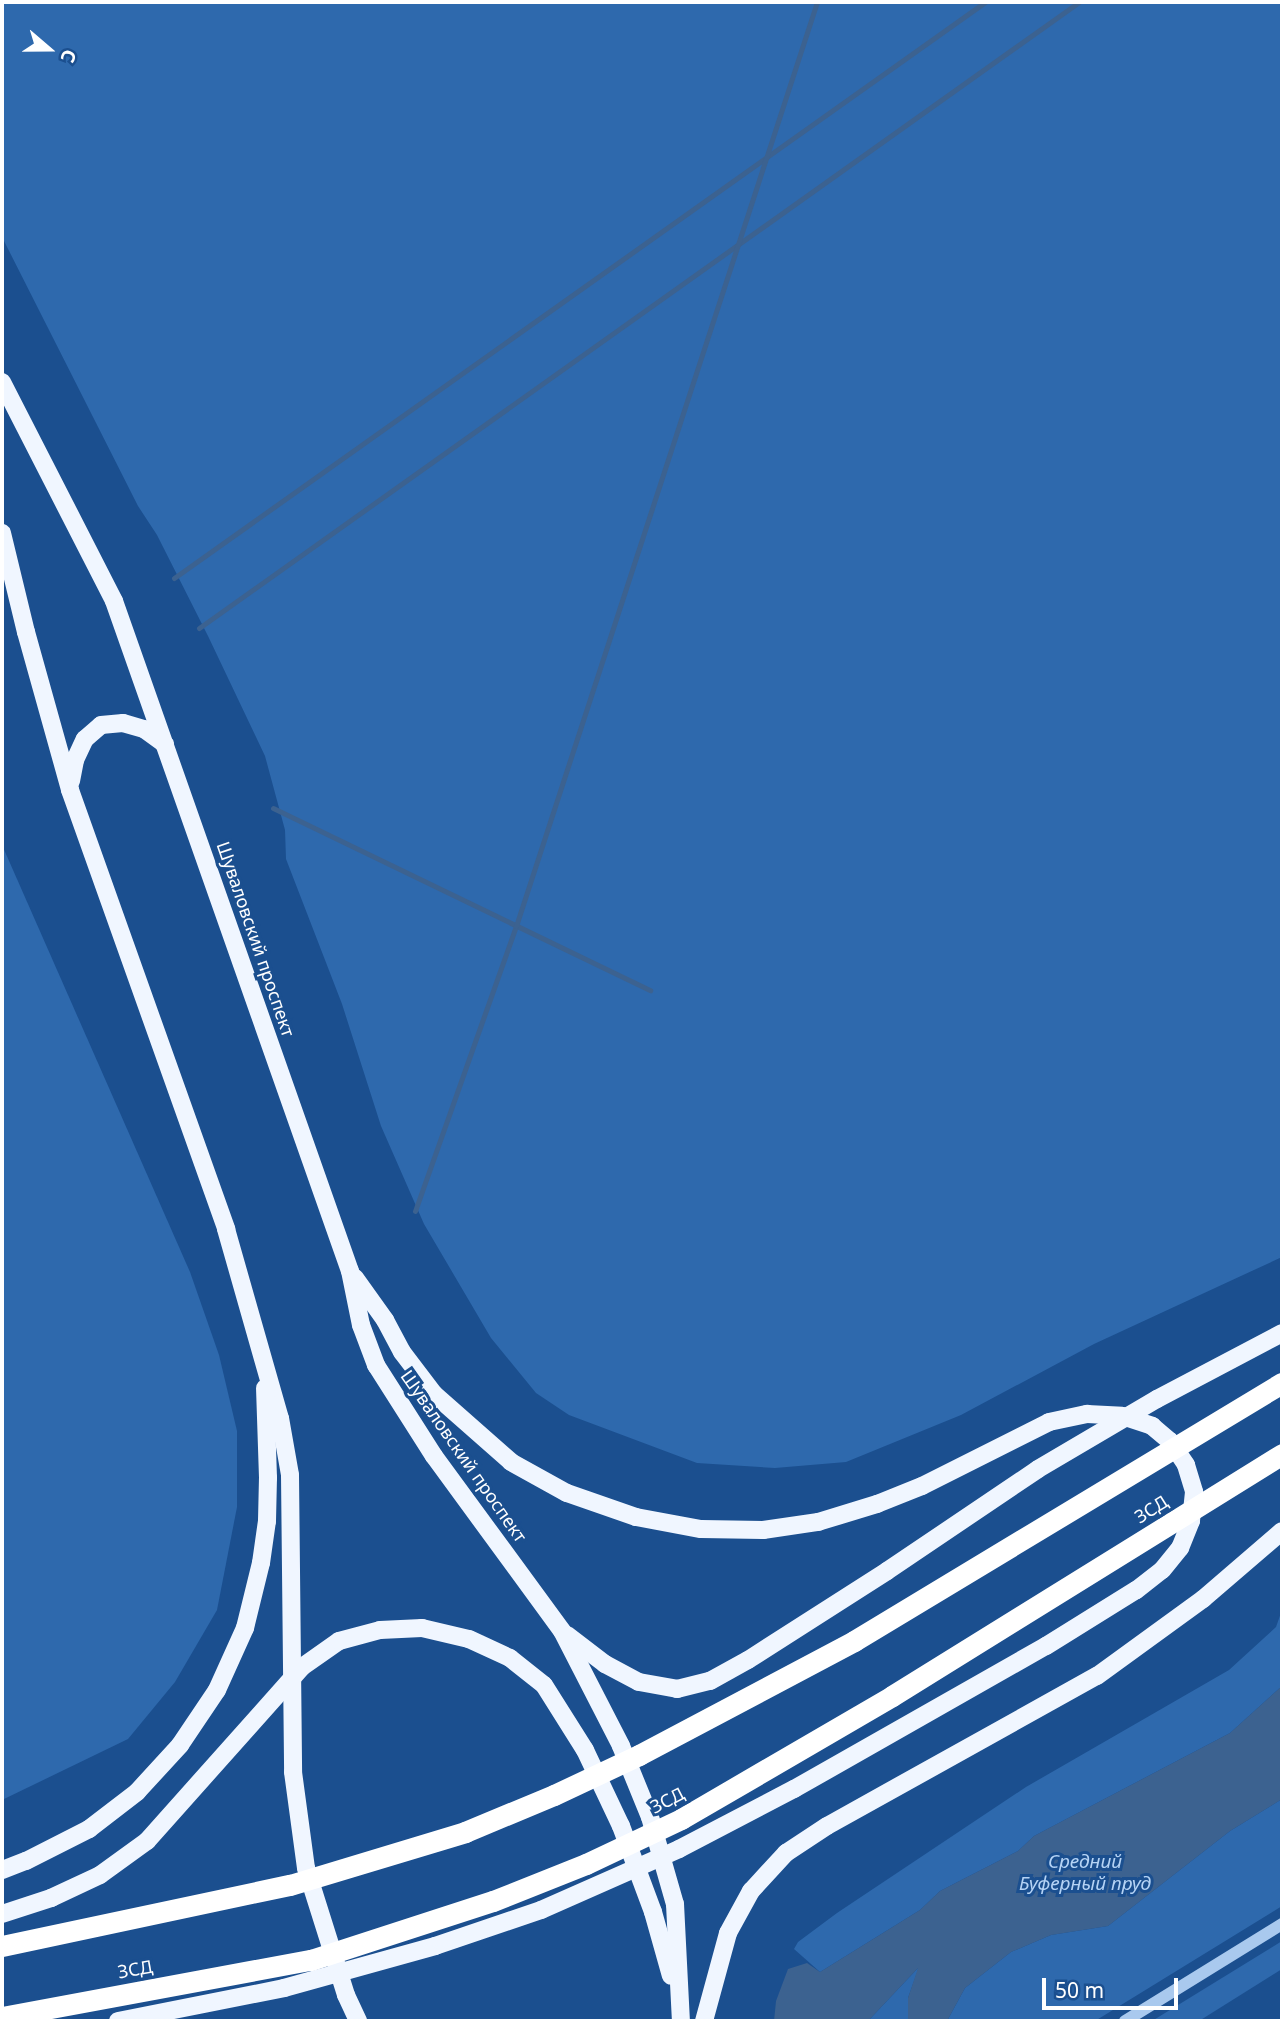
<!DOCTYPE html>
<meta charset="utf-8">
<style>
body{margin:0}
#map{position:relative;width:1284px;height:2023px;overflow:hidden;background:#1b4f8f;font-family:"Noto Sans",sans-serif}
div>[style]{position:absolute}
.green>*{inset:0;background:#2e69ad}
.water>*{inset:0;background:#3c6290}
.stream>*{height:5px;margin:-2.5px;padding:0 2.5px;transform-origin:2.5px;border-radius:2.5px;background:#3c6290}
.minor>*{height:12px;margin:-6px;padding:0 6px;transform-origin:6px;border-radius:6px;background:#a9c9ee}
.major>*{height:18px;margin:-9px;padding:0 9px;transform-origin:9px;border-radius:9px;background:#f0f6ff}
.major-bridge>*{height:18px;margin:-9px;padding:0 9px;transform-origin:9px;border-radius:9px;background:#f0f6ff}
.highway-bridge>*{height:21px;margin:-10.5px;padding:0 10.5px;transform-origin:10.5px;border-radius:10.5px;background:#fff}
span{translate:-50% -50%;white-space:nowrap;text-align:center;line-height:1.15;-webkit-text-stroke:6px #1b4f8f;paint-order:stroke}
.street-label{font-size:18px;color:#fff}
.water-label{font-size:19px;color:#b5d3f5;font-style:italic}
.frame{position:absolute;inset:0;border:4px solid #fff;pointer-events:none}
.north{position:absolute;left:14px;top:14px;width:70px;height:70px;-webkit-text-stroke:5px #1b4f8f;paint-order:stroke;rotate:110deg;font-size:19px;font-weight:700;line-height:28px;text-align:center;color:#fff}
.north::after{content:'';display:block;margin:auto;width:24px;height:32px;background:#fff;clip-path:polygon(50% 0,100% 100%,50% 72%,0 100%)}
.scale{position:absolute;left:1042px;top:1978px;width:136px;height:32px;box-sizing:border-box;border:4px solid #fff;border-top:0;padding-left:9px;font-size:21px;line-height:24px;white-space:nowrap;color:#fff;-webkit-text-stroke:5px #1b4f8f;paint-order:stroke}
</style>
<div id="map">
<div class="green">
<i style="clip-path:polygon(2px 2px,1282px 2px,1282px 1257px,1094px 1344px,961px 1415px,846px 1462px,775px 1468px,697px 1463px,569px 1415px,536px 1393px,491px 1338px,424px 1224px,381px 1126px,342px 1004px,286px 859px,285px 830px,265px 756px,208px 636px,157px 535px,138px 506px,2px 237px)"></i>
<i style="clip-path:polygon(2px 845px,190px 1272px,219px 1355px,237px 1431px,237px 1507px,217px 1610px,175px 1682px,128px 1739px,2px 1800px)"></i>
<i style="clip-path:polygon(1282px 1610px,1282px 1686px,1230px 1733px,1034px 1836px,1018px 1851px,940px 1891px,920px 1910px,820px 1972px,794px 1949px,798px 1942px,837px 1913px,1026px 1787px,1229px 1670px,1276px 1627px)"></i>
<i style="clip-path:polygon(1282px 1799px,1282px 1906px,1095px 2021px,947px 2021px,965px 1988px,1011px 1952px,1051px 1935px,1108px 1926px,1230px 1831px)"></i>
<i style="clip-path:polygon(1282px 1941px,1282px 1969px,1199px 2021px,1152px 2021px)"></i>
<i style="clip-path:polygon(919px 1967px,908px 1998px,908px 2021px,868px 2021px)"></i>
</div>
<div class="water">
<i style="clip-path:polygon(1282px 1686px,1282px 1799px,1230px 1831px,1108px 1926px,1051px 1935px,1011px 1952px,965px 1988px,947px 2021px,908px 2021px,908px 1998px,918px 1968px,868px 2021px,774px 2021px,776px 2001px,788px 1969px,807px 1963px,820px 1972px,920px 1910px,940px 1891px,1018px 1851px,1034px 1836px,1230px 1733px)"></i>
</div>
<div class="stream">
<i style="left:174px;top:578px;width:995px;rotate:-35.38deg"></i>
<i style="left:199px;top:628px;width:1080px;rotate:-35.43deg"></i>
<i style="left:273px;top:808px;width:419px;rotate:25.8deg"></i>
<i style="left:415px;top:1211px;width:302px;rotate:-70.5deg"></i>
<i style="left:516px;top:926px;width:972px;rotate:-71.96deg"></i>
</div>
<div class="minor">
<i style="left:1125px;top:2021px;width:185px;rotate:-31.7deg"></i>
</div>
<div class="major">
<i style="left:2px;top:382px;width:246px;rotate:62.9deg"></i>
<i style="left:114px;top:601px;width:710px;rotate:70.6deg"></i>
<i style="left:350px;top:1271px;width:55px;rotate:78.5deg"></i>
<i style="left:361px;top:1325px;width:43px;rotate:69.4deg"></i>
<i style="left:376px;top:1365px;width:108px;rotate:57.5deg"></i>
<i style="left:434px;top:1456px;width:217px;rotate:53.8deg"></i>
<i style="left:562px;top:1631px;width:129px;rotate:62.8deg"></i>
<i style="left:621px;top:1746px;width:77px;rotate:67.8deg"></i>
<i style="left:650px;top:1817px;width:91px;rotate:74deg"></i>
<i style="left:675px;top:1904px;width:117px;rotate:87.1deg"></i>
<i style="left:2px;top:533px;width:102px;rotate:76.4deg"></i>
<i style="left:26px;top:632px;width:164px;rotate:74.4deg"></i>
<i style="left:70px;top:790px;width:466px;rotate:70.4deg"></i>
<i style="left:226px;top:1229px;width:197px;rotate:74.1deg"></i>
<i style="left:280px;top:1418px;width:58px;rotate:80deg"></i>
<i style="left:290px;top:1475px;width:297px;rotate:89.4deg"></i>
<i style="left:293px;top:1772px;width:97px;rotate:82.3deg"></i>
<i style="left:306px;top:1868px;width:133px;rotate:72.5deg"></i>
<i style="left:346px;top:1995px;width:29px;rotate:65deg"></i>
<i style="left:71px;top:781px;width:21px;rotate:-79deg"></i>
<i style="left:75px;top:760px;width:23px;rotate:-65deg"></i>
<i style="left:85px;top:739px;width:21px;rotate:-41deg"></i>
<i style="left:101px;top:725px;width:22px;rotate:-5deg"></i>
<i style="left:123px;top:723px;width:22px;rotate:16deg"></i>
<i style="left:144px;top:729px;width:26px;rotate:36deg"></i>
<i style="left:355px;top:1278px;width:52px;rotate:54.5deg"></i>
<i style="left:385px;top:1320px;width:36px;rotate:62deg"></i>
<i style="left:402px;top:1352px;width:53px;rotate:52.7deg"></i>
<i style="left:434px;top:1394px;width:103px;rotate:41.4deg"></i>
<i style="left:511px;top:1462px;width:64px;rotate:29deg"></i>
<i style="left:567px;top:1493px;width:73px;rotate:19.2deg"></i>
<i style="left:636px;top:1517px;width:66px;rotate:10.5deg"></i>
<i style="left:701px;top:1529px;width:62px;rotate:0.9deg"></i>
<i style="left:763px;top:1530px;width:56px;rotate:-8.3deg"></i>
<i style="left:818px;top:1522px;width:62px;rotate:-17deg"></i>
<i style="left:877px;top:1504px;width:48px;rotate:-21.8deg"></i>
<i style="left:922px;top:1486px;width:142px;rotate:-26.7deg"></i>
<i style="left:1049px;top:1422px;width:39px;rotate:-12deg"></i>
<i style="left:1087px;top:1414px;width:35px;rotate:3deg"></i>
<i style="left:1122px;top:1416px;width:32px;rotate:18deg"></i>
<i style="left:1152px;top:1426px;width:23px;rotate:40deg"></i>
<i style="left:1170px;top:1441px;width:29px;rotate:56deg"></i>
<i style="left:1186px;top:1465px;width:28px;rotate:73deg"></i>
<i style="left:1194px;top:1492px;width:29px;rotate:96deg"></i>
<i style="left:1191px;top:1521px;width:29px;rotate:112deg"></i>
<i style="left:1180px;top:1548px;width:28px;rotate:129deg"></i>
<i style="left:1162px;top:1570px;width:33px;rotate:142deg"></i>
<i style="left:1136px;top:1590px;width:106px;rotate:148.1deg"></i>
<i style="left:567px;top:1635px;width:48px;rotate:37.3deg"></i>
<i style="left:605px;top:1664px;width:38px;rotate:28deg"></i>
<i style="left:639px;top:1682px;width:39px;rotate:10deg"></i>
<i style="left:677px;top:1689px;width:34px;rotate:-14deg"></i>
<i style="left:710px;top:1681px;width:43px;rotate:-28.9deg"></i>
<i style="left:748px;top:1660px;width:165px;rotate:-32.6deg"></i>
<i style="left:585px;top:1750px;width:84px;rotate:64.7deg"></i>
<i style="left:621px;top:1826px;width:92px;rotate:69.6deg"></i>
<i style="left:653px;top:1912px;width:66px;rotate:74.3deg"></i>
<i style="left:2px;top:1870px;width:26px;rotate:-21deg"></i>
<i style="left:26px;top:1861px;width:71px;rotate:-26.9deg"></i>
<i style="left:89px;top:1829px;width:61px;rotate:-37.6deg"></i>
<i style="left:137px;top:1792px;width:64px;rotate:-47.5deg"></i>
<i style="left:180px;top:1745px;width:66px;rotate:-56.1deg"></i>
<i style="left:217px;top:1690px;width:68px;rotate:-65.7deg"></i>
<i style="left:245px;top:1628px;width:67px;rotate:-76.2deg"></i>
<i style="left:261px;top:1563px;width:42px;rotate:-81.9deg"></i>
<i style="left:267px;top:1521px;width:43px;rotate:-88.7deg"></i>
<i style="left:268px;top:1478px;width:90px;rotate:-91.9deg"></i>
<i style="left:118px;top:2021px;width:169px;rotate:-11.2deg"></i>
<i style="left:704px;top:2021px;width:91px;rotate:-74.7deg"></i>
<i style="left:728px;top:1933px;width:48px;rotate:-61.3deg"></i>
<i style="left:751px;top:1891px;width:52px;rotate:-47.4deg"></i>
<i style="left:786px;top:1853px;width:49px;rotate:-33.4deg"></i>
<i style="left:827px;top:1826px;width:309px;rotate:-29.1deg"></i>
<i style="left:1097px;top:1676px;width:131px;rotate:-36deg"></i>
<i style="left:1203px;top:1599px;width:104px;rotate:-40.7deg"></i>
</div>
<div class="major-bridge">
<i style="left:887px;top:1571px;width:182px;rotate:-34deg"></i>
<i style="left:1038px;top:1469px;width:138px;rotate:-30.5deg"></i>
<i style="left:1157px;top:1399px;width:141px;rotate:-27.8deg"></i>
<i style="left:2px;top:1914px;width:52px;rotate:-18.1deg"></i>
<i style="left:51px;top:1898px;width:54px;rotate:-25.1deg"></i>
<i style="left:100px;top:1875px;width:58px;rotate:-35.9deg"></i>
<i style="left:147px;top:1841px;width:233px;rotate:-48.3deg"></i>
<i style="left:302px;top:1667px;width:45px;rotate:-35.1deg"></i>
<i style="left:339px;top:1641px;width:42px;rotate:-15deg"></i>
<i style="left:380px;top:1630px;width:42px;rotate:-2.7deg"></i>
<i style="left:422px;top:1628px;width:48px;rotate:13.2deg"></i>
<i style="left:469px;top:1639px;width:45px;rotate:24.9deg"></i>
<i style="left:510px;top:1658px;width:43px;rotate:38.5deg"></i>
<i style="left:544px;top:1685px;width:77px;rotate:57.8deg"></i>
<i style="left:284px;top:1988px;width:157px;rotate:-15.5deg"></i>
<i style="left:435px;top:1946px;width:112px;rotate:-18.8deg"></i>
<i style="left:541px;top:1910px;width:151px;rotate:-23.8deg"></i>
<i style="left:679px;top:1849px;width:130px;rotate:-27.6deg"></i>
<i style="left:794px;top:1789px;width:290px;rotate:-29.6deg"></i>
</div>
<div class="highway-bridge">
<i style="left:2px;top:1946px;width:294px;rotate:-12deg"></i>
<i style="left:290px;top:1885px;width:183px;rotate:-16.8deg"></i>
<i style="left:465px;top:1832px;width:96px;rotate:-22.6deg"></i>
<i style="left:554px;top:1795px;width:94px;rotate:-25.2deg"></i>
<i style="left:639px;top:1755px;width:243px;rotate:-27.9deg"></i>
<i style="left:854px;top:1641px;width:500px;rotate:-31.1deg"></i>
<i style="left:2px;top:2017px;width:314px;rotate:-10.5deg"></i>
<i style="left:311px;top:1960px;width:191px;rotate:-18deg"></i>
<i style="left:493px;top:1901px;width:100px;rotate:-21.7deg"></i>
<i style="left:586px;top:1864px;width:105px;rotate:-25.3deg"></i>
<i style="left:681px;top:1819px;width:244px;rotate:-30.2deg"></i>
<i style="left:892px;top:1696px;width:459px;rotate:-31.8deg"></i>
</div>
<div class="street-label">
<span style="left:256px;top:939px;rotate:71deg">Шуваловский проспект</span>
<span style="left:464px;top:1456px;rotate:55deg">Шуваловский проспект</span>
<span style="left:1151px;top:1509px;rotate:-32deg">ЗСД</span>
<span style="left:667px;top:1800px;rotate:-27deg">ЗСД</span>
<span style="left:135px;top:1969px;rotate:-10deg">ЗСД</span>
</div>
<div class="water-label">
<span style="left:1085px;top:1873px">Средний<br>Буферный пруд</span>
</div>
<div class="frame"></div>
<div class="north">С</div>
<div class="scale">50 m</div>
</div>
